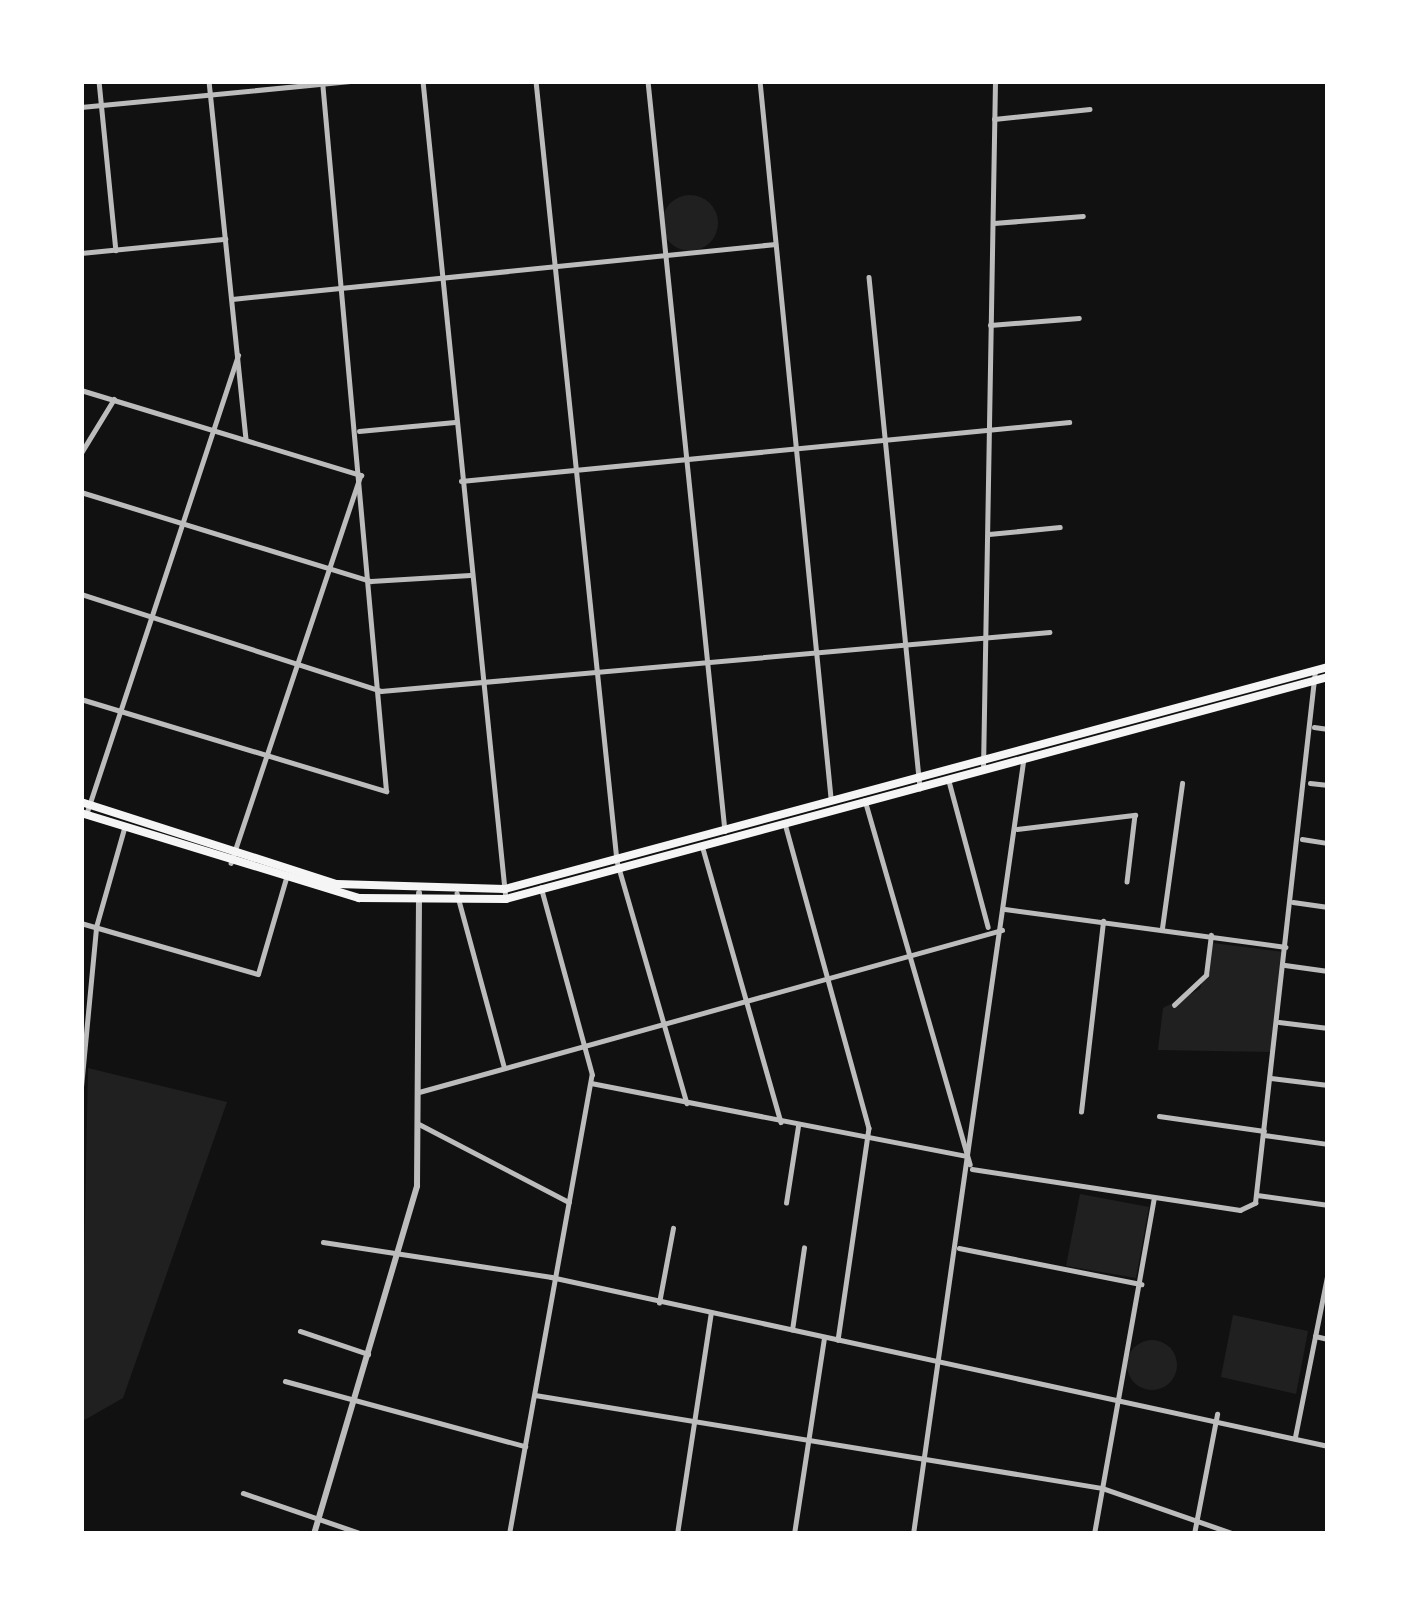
<!DOCTYPE html>
<style>
body{margin:0}
#map{position:relative;width:1409px;height:1615px;overflow:hidden;background:#111;font-family:Overpass,sans-serif}
div>[style]{position:absolute}
.green>*{inset:0;background:#202020}
.round{border-radius:50%}
.minor>*{height:4.5px;margin:-2.25px;padding:0 2.25px;transform-origin:2.25px;border-radius:2.25px;background:#bcbcbc}
.tertiary>*{height:6px;margin:-3px;padding:0 3px;transform-origin:3px;border-radius:3px;background:#bcbcbc}
.primary>*{height:8px;margin:-4px;padding:0 4px;transform-origin:4px;border-radius:4px;background:#f5f5f5}
span{translate:-50% -50%;white-space:nowrap;text-align:center;line-height:1.15;-webkit-text-stroke:12px #fff;paint-order:stroke}
.frame{position:absolute;inset:0;border:84px solid #fff;pointer-events:none}
</style>
<div id="map">
<div class="green">
<i class="round" style="left:662px;top:195px;width:56px;height:56px"></i>
<i style="clip-path:polygon(1213px 943px,1283px 952px,1271px 1052px,1158px 1050px,1163px 1008px,1200px 989px)"></i>
<i style="clip-path:polygon(88px 1068px,227px 1102px,123px 1398px,81px 1422px)"></i>
<i style="clip-path:polygon(1080px 1194px,1149px 1207px,1136px 1278px,1066px 1266px)"></i>
<i style="clip-path:polygon(1233px 1315px,1308px 1331px,1296px 1394px,1221px 1377px)"></i>
<i class="round" style="left:1127px;top:1340px;width:50px;height:50px"></i>
</div>
<div class="minor">
<i style="left:99px;top:81px;width:170px;rotate:84.3deg"></i>
<i style="left:209px;top:81px;width:359px;rotate:84.1deg"></i>
<i style="left:423px;top:81px;width:822px;rotate:84.21deg"></i>
<i style="left:536px;top:81px;width:784px;rotate:84.07deg"></i>
<i style="left:617px;top:861px;width:252px;rotate:73.9deg"></i>
<i style="left:648px;top:81px;width:754px;rotate:84.14deg"></i>
<i style="left:760px;top:81px;width:721px;rotate:84.34deg"></i>
<i style="left:81px;top:107px;width:270px;rotate:-5.5deg"></i>
<i style="left:994px;top:119px;width:96px;rotate:-6deg"></i>
<i style="left:994px;top:223px;width:89px;rotate:-4.5deg"></i>
<i style="left:81px;top:253px;width:145px;rotate:-5.6deg"></i>
<i style="left:869px;top:277px;width:514px;rotate:84.3deg"></i>
<i style="left:232px;top:299px;width:546px;rotate:-5.78deg"></i>
<i style="left:990px;top:325px;width:89px;rotate:-4.5deg"></i>
<i style="left:81px;top:390px;width:293px;rotate:16.9deg"></i>
<i style="left:361px;top:475px;width:409px;rotate:108.5deg"></i>
<i style="left:359px;top:431px;width:96px;rotate:-5.4deg"></i>
<i style="left:81px;top:453px;width:63px;rotate:-58.6deg"></i>
<i style="left:461px;top:481px;width:611px;rotate:-5.54deg"></i>
<i style="left:81px;top:492px;width:303px;rotate:17.1deg"></i>
<i style="left:371px;top:581px;width:99px;rotate:-3.5deg"></i>
<i style="left:989px;top:534px;width:71px;rotate:-5.6deg"></i>
<i style="left:81px;top:594px;width:315px;rotate:17.9deg"></i>
<i style="left:381px;top:691px;width:671px;rotate:-5.05deg"></i>
<i style="left:81px;top:699px;width:319px;rotate:16.8deg"></i>
<i style="left:386px;top:791px;width:713px;rotate:-95.15deg"></i>
<i style="left:1314px;top:727px;width:14px;rotate:8deg"></i>
<i style="left:983px;top:769px;width:688px;rotate:-89deg"></i>
<i style="left:949px;top:781px;width:151px;rotate:75deg"></i>
<i style="left:1310px;top:783px;width:18px;rotate:6deg"></i>
<i style="left:865px;top:800px;width:379px;rotate:73.9deg"></i>
<i style="left:86px;top:815px;width:484px;rotate:-71.7deg"></i>
<i style="left:786px;top:827px;width:312px;rotate:74.6deg"></i>
<i style="left:869px;top:1128px;width:214px;rotate:98.3deg"></i>
<i style="left:1017px;top:829px;width:119px;rotate:-6.8deg"></i>
<i style="left:1135px;top:815px;width:67px;rotate:96.8deg"></i>
<i style="left:1302px;top:839px;width:26px;rotate:9deg"></i>
<i style="left:702px;top:845px;width:288px;rotate:74.1deg"></i>
<i style="left:457px;top:893px;width:179px;rotate:74.8deg"></i>
<i style="left:1293px;top:902px;width:35px;rotate:8deg"></i>
<i style="left:1005px;top:909px;width:283px;rotate:7.7deg"></i>
<i style="left:81px;top:923px;width:184px;rotate:16.1deg"></i>
<i style="left:258px;top:974px;width:103px;rotate:-73.7deg"></i>
<i style="left:1162px;top:928px;width:146px;rotate:-82.1deg"></i>
<i style="left:1285px;top:965px;width:43px;rotate:7.9deg"></i>
<i style="left:1174px;top:1005px;width:44px;rotate:-43.2deg"></i>
<i style="left:1206px;top:975px;width:40px;rotate:-82.9deg"></i>
<i style="left:1279px;top:1022px;width:49px;rotate:7deg"></i>
<i style="left:1271px;top:1078px;width:57px;rotate:7deg"></i>
<i style="left:591px;top:1083px;width:383px;rotate:11deg"></i>
<i style="left:81px;top:1087px;width:161px;rotate:-84.6deg"></i>
<i style="left:96px;top:927px;width:102px;rotate:-74.1deg"></i>
<i style="left:419px;top:1092px;width:605px;rotate:-15.53deg"></i>
<i style="left:1081px;top:1112px;width:192px;rotate:-83.4deg"></i>
<i style="left:1159px;top:1116px;width:106px;rotate:8.1deg"></i>
<i style="left:419px;top:1124px;width:169px;rotate:27.5deg"></i>
<i style="left:1264px;top:1135px;width:65px;rotate:8deg"></i>
<i style="left:972px;top:1169px;width:271px;rotate:8.7deg"></i>
<i style="left:1240px;top:1210px;width:17px;rotate:-25deg"></i>
<i style="left:1255px;top:1203px;width:535px;rotate:-83.57deg"></i>
<i style="left:1257px;top:1195px;width:72px;rotate:8deg"></i>
<i style="left:786px;top:1203px;width:78px;rotate:-81.1deg"></i>
<i style="left:323px;top:1242px;width:231px;rotate:8.7deg"></i>
<i style="left:551px;top:1277px;width:795px;rotate:12.27deg"></i>
<i style="left:959px;top:1248px;width:186px;rotate:11.2deg"></i>
<i style="left:659px;top:1303px;width:76px;rotate:-79.4deg"></i>
<i style="left:792px;top:1330px;width:83px;rotate:-81.7deg"></i>
<i style="left:300px;top:1331px;width:72px;rotate:18.7deg"></i>
<i style="left:1315px;top:1336px;width:13px;rotate:13deg"></i>
<i style="left:285px;top:1381px;width:249px;rotate:15.2deg"></i>
<i style="left:535px;top:1395px;width:575px;rotate:9.31deg"></i>
<i style="left:1102px;top:1488px;width:141px;rotate:19.1deg"></i>
<i style="left:1295px;top:1437px;width:168px;rotate:-78.7deg"></i>
<i style="left:243px;top:1493px;width:127px;rotate:18.9deg"></i>
<i style="left:509px;top:1534px;width:466px;rotate:-79.8deg"></i>
<i style="left:592px;top:1075px;width:194px;rotate:-105.3deg"></i>
<i style="left:677px;top:1534px;width:224px;rotate:-81.3deg"></i>
<i style="left:794px;top:1534px;width:198px;rotate:-81.3deg"></i>
<i style="left:913px;top:1534px;width:780px;rotate:-81.89deg"></i>
<i style="left:1094px;top:1534px;width:341px;rotate:-79.9deg"></i>
<i style="left:1194px;top:1534px;width:122px;rotate:-79.1deg"></i>
</div>
<div class="tertiary">
<i style="left:314px;top:1534px;width:363px;rotate:-73.5deg"></i>
<i style="left:417px;top:1186px;width:293px;rotate:-89.6deg"></i>
</div>
<div class="primary">
<i style="left:81px;top:802px;width:269px;rotate:17.8deg"></i>
<i style="left:337px;top:884px;width:168px;rotate:1.7deg"></i>
<i style="left:505px;top:889px;width:852px;rotate:-15.1deg"></i>
<i style="left:81px;top:813px;width:291px;rotate:17deg"></i>
<i style="left:359px;top:898px;width:147px;rotate:0.4deg"></i>
<i style="left:506px;top:899px;width:851px;rotate:-15.11deg"></i>
</div>
<div class="frame"></div>
</div>
